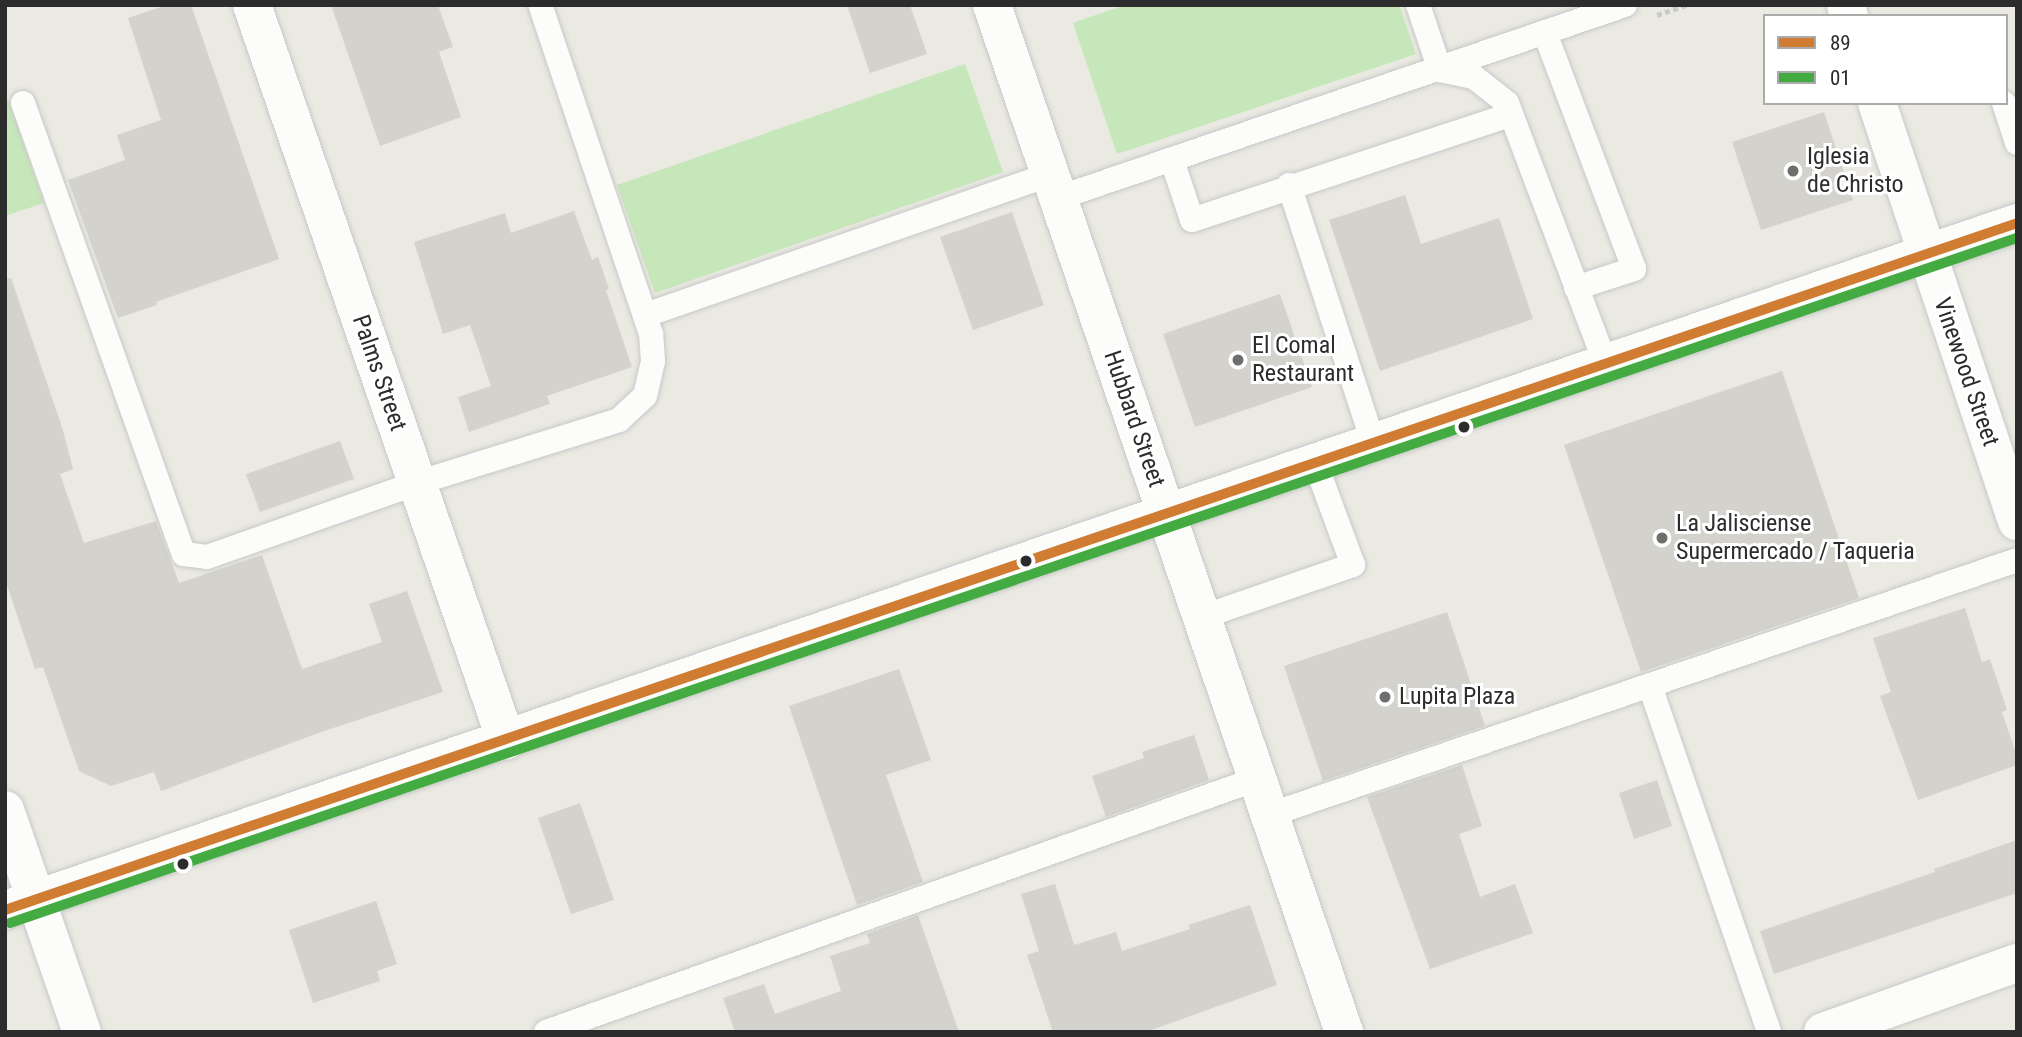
<!DOCTYPE html>
<style>
body{margin:0}
#map{position:relative;width:2022px;height:1037px;overflow:hidden;background:#eae9e2;font-family:"Roboto Condensed",sans-serif}
div>[style]{position:absolute}
.green>*{inset:0;background:#c6e7ba}
.building>*{inset:0;background:#d3d2cd}
.path>*{height:4.5px;margin-top:-2.25px;transform-origin:0;background:repeating-linear-gradient(90deg,#cacac9 0 5px,transparent 0 8.5px)}
.roads{filter:drop-shadow(0 0 2px #c8c8c7) drop-shadow(0 0 2px #c8c8c7)}
.service>*{height:24px;margin:-12px;padding:0 12px;transform-origin:12px;border-radius:12px;background:#fcfcfb}
.minor>*{height:38px;margin:-19px;padding:0 19px;transform-origin:19px;border-radius:19px;background:#fcfcfb}
.tertiary>*{height:38px;margin:-19px;padding:0 19px;transform-origin:19px;border-radius:19px;background:#fcfcfb}
.bus-1>*{height:10px;margin:-5px;padding:0 5px;transform-origin:5px;border-radius:5px;background:#d07c32}
.bus-2>*{height:10px;margin:-5px;padding:0 5px;transform-origin:5px;border-radius:5px;background:#44aa42}
.dots>*{width:19px;height:19px;translate:-50% -50%;box-sizing:border-box;border:4px solid #fff;border-radius:50%}
span{translate:-50% -50%;white-space:nowrap;text-align:center;line-height:1.15;-webkit-text-stroke:6px #fff;paint-order:stroke}
.poi-label{font-size:24px;color:#2c2c2c}
.left{translate:0 -50%;text-align:left}
.street-label{font-size:24px;color:#2c2c2c}
.frame{position:absolute;inset:0;border:7px solid #2c2c2c;pointer-events:none}
.legend{position:absolute;left:1763px;top:14px;width:245px;height:91px;box-sizing:border-box;background:#fff;border:2px solid #ababab;margin:0;padding:9px 12px;list-style:none;font-size:21px;color:#2c2c2c}
.legend li{display:flex;align-items:center;gap:14px;height:35px}
.legend b{width:35px;border:2px solid #ababab}
</style>
<div id="map">
<div class="green">
<i style="clip-path:polygon(1125px 5px,1399px 5px,1416px 54px,1117px 154px,1073px 23px)"></i>
<i style="clip-path:polygon(965px 64px,1003px 172px,655px 293px,617px 185px)"></i>
<i style="clip-path:polygon(9px 101px,44px 203px,5px 216px,5px 102px)"></i>
</div>
<div class="building">
<i style="clip-path:polygon(167px 5px,191px 5px,279px 259px,156px 302px,157px 305px,118px 318px,68px 180px,125px 160px,117px 135px,161px 120px,128px 18px)"></i>
<i style="clip-path:polygon(331px 5px,438px 5px,453px 47px,439px 52px,461px 117px,380px 146px)"></i>
<i style="clip-path:polygon(847px 5px,910px 5px,927px 54px,870px 73px)"></i>
<i style="clip-path:polygon(1824px 112px,1853px 200px,1761px 230px,1732px 142px)"></i>
<i style="clip-path:polygon(1405px 195px,1421px 244px,1499px 218px,1533px 319px,1380px 371px,1329px 220px)"></i>
<i style="clip-path:polygon(574px 211px,592px 260px,598px 257px,609px 289px,606px 290px,632px 367px,547px 396px,550px 404px,469px 432px,458px 397px,491px 386px,470px 325px,443px 334px,414px 242px,505px 213px,511px 233px)"></i>
<i style="clip-path:polygon(1012px 212px,1044px 305px,973px 330px,940px 237px)"></i>
<i style="clip-path:polygon(11px 278px,62px 427px,73px 469px,60px 474px,84px 543px,156px 521px,179px 583px,262px 555px,302px 669px,382px 642px,369px 604px,407px 591px,443px 692px,324px 731px,161px 791px,154px 772px,111px 786px,79px 771px,43px 667px,35px 669px,5px 579px,5px 279px)"></i>
<i style="clip-path:polygon(1280px 294px,1312px 387px,1195px 427px,1163px 334px)"></i>
<i style="clip-path:polygon(1782px 371px,1859px 598px,1641px 672px,1564px 445px)"></i>
<i style="clip-path:polygon(340px 441px,354px 479px,260px 512px,246px 474px)"></i>
<i style="clip-path:polygon(1965px 608px,1982px 662px,1990px 659px,2007px 710px,2002px 712px,2017px 756px,2017px 765px,1918px 800px,1880px 696px,1891px 692px,1873px 638px)"></i>
<i style="clip-path:polygon(1447px 612px,1485px 726px,1323px 781px,1284px 666px)"></i>
<i style="clip-path:polygon(899px 669px,931px 760px,886px 775px,923px 882px,857px 905px,789px 706px)"></i>
<i style="clip-path:polygon(1194px 735px,1209px 780px,1106px 817px,1092px 776px,1144px 758px,1142px 752px)"></i>
<i style="clip-path:polygon(1462px 765px,1482px 826px,1459px 834px,1480px 897px,1515px 884px,1533px 933px,1430px 969px,1367px 797px)"></i>
<i style="clip-path:polygon(1657px 780px,1672px 826px,1634px 839px,1619px 793px)"></i>
<i style="clip-path:polygon(580px 803px,614px 900px,571px 914px,538px 818px)"></i>
<i style="clip-path:polygon(2017px 840px,2017px 893px,1774px 974px,1760px 931px,1935px 872px,1934px 869px)"></i>
<i style="clip-path:polygon(1055px 884px,1074px 945px,1116px 932px,1122px 951px,1190px 929px,1188px 925px,1250px 905px,1277px 985px,1146px 1032px,1053px 1032px,1027px 955px,1039px 951px,1021px 894px)"></i>
<i style="clip-path:polygon(376px 901px,397px 964px,377px 971px,380px 981px,313px 1003px,289px 930px)"></i>
<i style="clip-path:polygon(918px 915px,959px 1032px,735px 1032px,723px 998px,764px 984px,775px 1014px,841px 991px,830px 956px,870px 943px,867px 934px)"></i>
</div>
<div class="path">
<i style="left:1657px;top:15px;width:31px;rotate:-19deg"></i>
</div>
<div class="roads">
<div class="service">
<i style="left:1418px;top:5px;width:69px;rotate:71.3deg"></i>
<i style="left:1440px;top:70px;width:35px;rotate:12deg"></i>
<i style="left:1474px;top:77px;width:42px;rotate:38.2deg"></i>
<i style="left:1507px;top:103px;width:278px;rotate:69.3deg"></i>
<i style="left:1545px;top:33px;width:252px;rotate:69.3deg"></i>
<i style="left:1634px;top:269px;width:61px;rotate:161.9deg"></i>
<i style="left:23px;top:103px;width:479px;rotate:70.4deg"></i>
<i style="left:184px;top:554px;width:23px;rotate:7deg"></i>
<i style="left:207px;top:557px;width:223px;rotate:-19.4deg"></i>
<i style="left:417px;top:483px;width:212px;rotate:-17.3deg"></i>
<i style="left:619px;top:420px;width:35px;rotate:-43deg"></i>
<i style="left:645px;top:396px;width:36px;rotate:-77deg"></i>
<i style="left:653px;top:361px;width:27px;rotate:-94deg"></i>
<i style="left:651px;top:334px;width:347px;rotate:-108.6deg"></i>
<i style="left:2004px;top:103px;width:42px;rotate:72deg"></i>
<i style="left:1172px;top:160px;width:63px;rotate:71.6deg"></i>
<i style="left:1192px;top:220px;width:335px;rotate:-18.3deg"></i>
<i style="left:1289px;top:185px;width:270px;rotate:71.9deg"></i>
<i style="left:1058px;top:198px;width:599px;rotate:-18.8deg"></i>
<i style="left:646px;top:315px;width:428px;rotate:-19.2deg"></i>
<i style="left:1202px;top:617px;width:160px;rotate:-19deg"></i>
<i style="left:1353px;top:565px;width:110px;rotate:-110.3deg"></i>
<i style="left:1650px;top:686px;width:366px;rotate:71deg"></i>
<i style="left:1269px;top:815px;width:790px;rotate:-18.82deg"></i>
<i style="left:546px;top:1032px;width:755px;rotate:-19.59deg"></i>
</div>
<div class="minor">
<i style="left:252px;top:5px;width:778px;rotate:70.94deg"></i>
<i style="left:992px;top:5px;width:1086px;rotate:71.08deg"></i>
<i style="left:1846px;top:5px;width:11px;rotate:75deg"></i>
<i style="left:1877px;top:103px;width:441px;rotate:71.5deg"></i>
<i style="left:1823px;top:1032px;width:206px;rotate:-19.6deg"></i>
</div>
<div class="tertiary">
<i style="left:5px;top:810px;width:235px;rotate:70.9deg"></i>
<i style="left:5px;top:910px;width:2126px;rotate:-18.85deg"></i>
</div>
</div>
<div class="bus-1">
<i style="left:5px;top:910px;width:2126px;rotate:-18.85deg"></i>
</div>
<div class="bus-2">
<i style="left:10px;top:923px;width:2121px;rotate:-18.85deg"></i>
</div>
<div class="dots">
<i style="left:1793px;top:171px;background:#6e6e6c"></i>
<i style="left:1238px;top:360px;background:#6e6e6c"></i>
<i style="left:1464px;top:427px;background:#2c2c2c"></i>
<i style="left:1662px;top:538px;background:#6e6e6c"></i>
<i style="left:1026px;top:561px;background:#2c2c2c"></i>
<i style="left:1385px;top:697px;background:#6e6e6c"></i>
<i style="left:183px;top:864px;background:#2c2c2c"></i>
</div>
<div class="poi-label">
<span class="left" style="left:1807px;top:171px">Iglesia<br>de Christo</span>
<span class="left" style="left:1252px;top:360px">El Comal<br>Restaurant</span>
<span class="left" style="left:1676px;top:538px">La Jalisciense<br>Supermercado / Taqueria</span>
<span class="left" style="left:1399px;top:697px">Lupita Plaza</span>
</div>
<div class="street-label">
<span style="left:1966px;top:372px;rotate:71deg">Vinewood Street</span>
<span style="left:379px;top:373px;rotate:71deg">Palms Street</span>
<span style="left:1134px;top:419px;rotate:71deg">Hubbard Street</span>
</div>
<div class="frame"></div>
<ul class="legend">
<li><b style="height:9px;background:#d07c32"></b>89</li>
<li><b style="height:9px;background:#44aa42"></b>01</li>
</ul>
</div>
